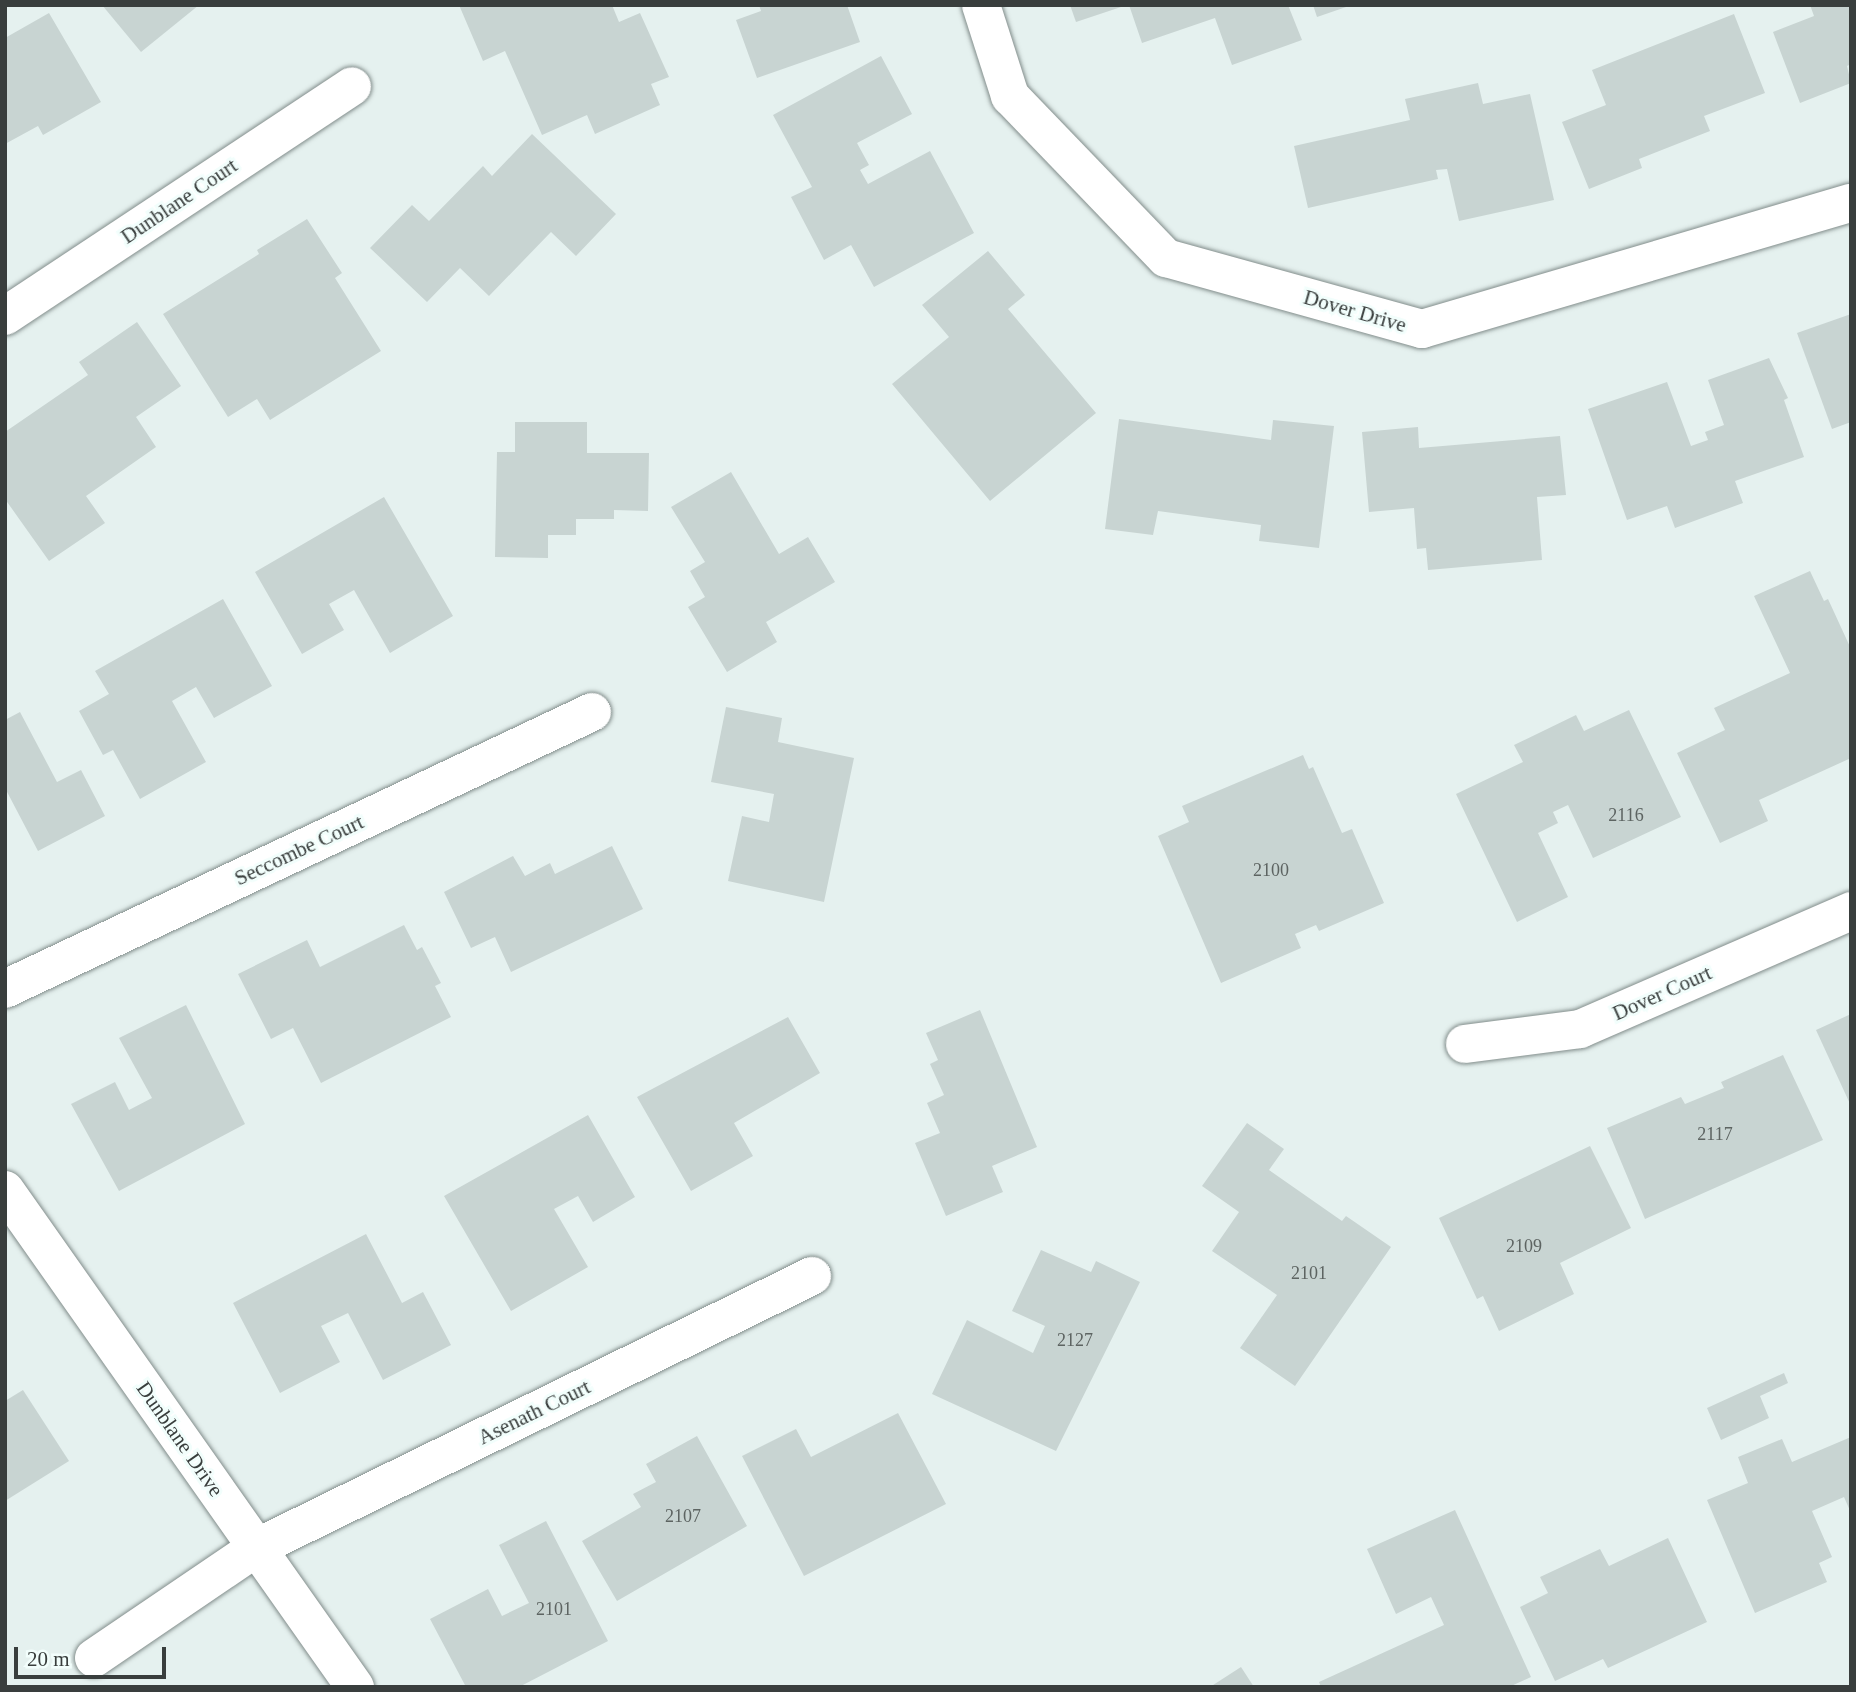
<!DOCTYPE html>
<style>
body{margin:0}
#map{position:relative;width:1856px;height:1692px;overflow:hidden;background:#e5f1ef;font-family:"Times New Roman",serif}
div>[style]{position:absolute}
.building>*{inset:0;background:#c8d4d2}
.roads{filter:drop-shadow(0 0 2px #828d8b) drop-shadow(0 0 2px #828d8b)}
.minor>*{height:38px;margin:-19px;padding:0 19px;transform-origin:19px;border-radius:19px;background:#fff}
span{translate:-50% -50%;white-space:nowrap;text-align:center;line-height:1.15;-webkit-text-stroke:6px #f2fefc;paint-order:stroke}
.number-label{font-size:18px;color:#5d6462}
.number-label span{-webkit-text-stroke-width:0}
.street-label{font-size:21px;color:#393e3d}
.frame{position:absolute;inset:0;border:7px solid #393e3d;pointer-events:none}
.scale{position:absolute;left:14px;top:1647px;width:152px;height:32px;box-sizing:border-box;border:4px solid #393e3d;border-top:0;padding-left:9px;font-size:21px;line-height:24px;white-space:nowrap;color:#393e3d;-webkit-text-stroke:5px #f2fefc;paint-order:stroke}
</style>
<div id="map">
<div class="building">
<i style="clip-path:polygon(102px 5px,199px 5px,141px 52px)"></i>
<i style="clip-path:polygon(459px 5px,612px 5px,619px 22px,640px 13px,669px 77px,651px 84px,660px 105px,595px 134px,587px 115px,542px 135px,505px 51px,483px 61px)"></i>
<i style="clip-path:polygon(759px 5px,847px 5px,860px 42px,757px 78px,736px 20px,761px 11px)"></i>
<i style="clip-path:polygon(1070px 5px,1123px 5px,1124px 6px,1076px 22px)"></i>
<i style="clip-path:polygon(1129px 5px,1288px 5px,1302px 40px,1232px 65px,1215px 18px,1142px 43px)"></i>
<i style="clip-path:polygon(1313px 5px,1349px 5px,1349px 6px,1317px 17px)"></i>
<i style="clip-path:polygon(1810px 5px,1851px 5px,1851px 64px,1847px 66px,1851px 83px,1800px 103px,1773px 32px,1814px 16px)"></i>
<i style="clip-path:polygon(49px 13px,101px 102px,43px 135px,38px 126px,5px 144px,5px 38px)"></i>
<i style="clip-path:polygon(1734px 14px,1765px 93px,1704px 116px,1710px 131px,1639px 159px,1642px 168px,1589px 189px,1562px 122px,1606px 105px,1592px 70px)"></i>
<i style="clip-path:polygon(881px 56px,912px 114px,857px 143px,869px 165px,860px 170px,868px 184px,930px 151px,974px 233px,874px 287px,851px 245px,824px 260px,791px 197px,812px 187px,773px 115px)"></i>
<i style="clip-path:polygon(1478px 83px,1483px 104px,1530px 94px,1554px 200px,1459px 221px,1447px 169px,1436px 170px,1438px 179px,1308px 208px,1294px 146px,1410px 120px,1405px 99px)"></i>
<i style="clip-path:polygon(532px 134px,616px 214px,576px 256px,551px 232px,489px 296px,460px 268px,427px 302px,370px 248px,412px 205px,429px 221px,483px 166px,492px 176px)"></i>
<i style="clip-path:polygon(307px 219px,342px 273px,335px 278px,381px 351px,270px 420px,257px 399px,228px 417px,163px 314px,259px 254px,257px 250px)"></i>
<i style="clip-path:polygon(988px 251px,1025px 295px,1008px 309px,1096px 413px,990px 501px,892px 384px,949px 337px,922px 305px)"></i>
<i style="clip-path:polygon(1851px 314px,1851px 422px,1832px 429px,1797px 333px)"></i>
<i style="clip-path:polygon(137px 322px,181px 386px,136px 417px,156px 447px,86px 496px,105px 523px,49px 561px,5px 499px,5px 432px,88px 375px,79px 362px)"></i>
<i style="clip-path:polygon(1769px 358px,1788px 398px,1784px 400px,1804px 457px,1735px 481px,1743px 503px,1675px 528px,1667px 506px,1627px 520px,1588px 409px,1667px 382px,1691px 446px,1708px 440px,1705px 432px,1724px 425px,1708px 380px)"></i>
<i style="clip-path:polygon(1119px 419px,1271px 440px,1273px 420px,1334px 426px,1319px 548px,1259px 541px,1261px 525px,1158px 511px,1153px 535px,1105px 529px)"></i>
<i style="clip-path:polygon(515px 422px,587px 422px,587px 453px,649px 453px,648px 511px,614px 510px,614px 519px,576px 519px,576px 535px,548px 535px,548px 558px,495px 557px,497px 452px,515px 452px)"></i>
<i style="clip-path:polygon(1418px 427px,1419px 448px,1560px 436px,1566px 495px,1537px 497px,1542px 560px,1428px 570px,1426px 548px,1417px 549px,1414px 508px,1369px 512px,1362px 432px)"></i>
<i style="clip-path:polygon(731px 472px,779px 554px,808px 537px,835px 582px,766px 622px,777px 642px,727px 672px,688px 607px,705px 597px,690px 571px,705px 562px,671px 507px)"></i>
<i style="clip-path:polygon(384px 497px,453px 616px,390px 653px,354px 590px,329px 604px,344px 630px,302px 654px,255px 572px)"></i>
<i style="clip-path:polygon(1810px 571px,1824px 601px,1828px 599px,1851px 649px,1851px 758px,1759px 800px,1768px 821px,1720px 843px,1677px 753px,1725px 730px,1714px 708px,1790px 673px,1754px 596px)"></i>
<i style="clip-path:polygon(223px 599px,272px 686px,214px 718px,196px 687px,172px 701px,206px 762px,140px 799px,113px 750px,103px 755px,79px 711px,109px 694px,95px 671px)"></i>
<i style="clip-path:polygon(726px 707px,782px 718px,778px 742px,854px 758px,824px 902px,728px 881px,742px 816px,769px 822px,774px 794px,711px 782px)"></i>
<i style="clip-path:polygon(1629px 710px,1681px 817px,1593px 858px,1568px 805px,1553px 812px,1558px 823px,1538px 833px,1568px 897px,1517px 922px,1456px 794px,1523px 762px,1514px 745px,1576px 715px,1584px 731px)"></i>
<i style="clip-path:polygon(20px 712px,57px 782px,81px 770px,105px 816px,38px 851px,5px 788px,5px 720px)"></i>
<i style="clip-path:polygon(1303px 755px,1309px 769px,1313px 767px,1342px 833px,1352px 829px,1384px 903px,1319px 931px,1316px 925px,1295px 934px,1301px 948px,1221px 983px,1158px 836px,1189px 822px,1182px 806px)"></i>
<i style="clip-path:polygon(612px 846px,643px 909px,511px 972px,495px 937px,471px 948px,444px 892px,513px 856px,525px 876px,550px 863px,555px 874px)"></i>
<i style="clip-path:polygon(404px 925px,417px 950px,422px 947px,441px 983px,435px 986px,451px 1017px,321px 1083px,293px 1028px,271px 1039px,238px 974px,307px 940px,320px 967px)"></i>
<i style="clip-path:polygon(186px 1005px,245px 1124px,119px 1191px,71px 1104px,115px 1082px,129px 1110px,152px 1098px,119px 1038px)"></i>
<i style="clip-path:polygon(980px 1010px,1037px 1147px,992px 1166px,1003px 1192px,946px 1216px,915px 1143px,940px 1133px,927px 1103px,944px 1095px,930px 1064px,938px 1060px,926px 1033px)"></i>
<i style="clip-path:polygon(1851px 1014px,1851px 1106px,1816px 1030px)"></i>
<i style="clip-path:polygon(788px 1017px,820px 1073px,734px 1123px,753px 1156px,691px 1191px,637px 1097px)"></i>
<i style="clip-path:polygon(1783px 1055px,1823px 1140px,1645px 1219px,1607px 1128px,1681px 1097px,1685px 1104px,1724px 1088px,1721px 1082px)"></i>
<i style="clip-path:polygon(588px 1115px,635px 1197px,593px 1222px,578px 1196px,554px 1209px,588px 1267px,511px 1311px,444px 1196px)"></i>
<i style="clip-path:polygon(1247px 1123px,1284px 1149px,1269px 1170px,1342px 1221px,1346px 1216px,1391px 1247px,1295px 1386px,1240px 1348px,1277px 1295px,1212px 1251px,1239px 1212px,1202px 1186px)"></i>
<i style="clip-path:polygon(1590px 1146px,1631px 1228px,1560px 1263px,1574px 1294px,1499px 1331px,1483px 1296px,1477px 1299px,1439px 1218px)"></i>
<i style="clip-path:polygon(366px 1234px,402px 1303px,423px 1292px,451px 1345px,383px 1380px,348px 1313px,321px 1326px,340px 1362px,280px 1393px,233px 1303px)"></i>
<i style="clip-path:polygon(1041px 1250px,1091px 1272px,1096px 1261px,1140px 1282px,1056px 1451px,932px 1394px,967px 1320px,1033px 1353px,1045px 1326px,1012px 1311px)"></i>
<i style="clip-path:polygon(1784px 1373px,1788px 1383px,1760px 1396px,1769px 1418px,1721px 1440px,1707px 1408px)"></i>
<i style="clip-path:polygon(23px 1390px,69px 1461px,5px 1501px,5px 1401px)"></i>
<i style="clip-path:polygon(898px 1413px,946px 1504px,804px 1576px,742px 1456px,796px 1429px,811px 1457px)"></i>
<i style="clip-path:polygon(697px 1436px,747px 1526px,617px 1601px,582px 1541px,641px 1507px,633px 1494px,656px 1482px,646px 1464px)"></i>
<i style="clip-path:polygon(1851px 1437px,1851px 1513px,1844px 1497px,1812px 1511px,1832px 1557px,1819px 1563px,1827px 1582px,1755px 1613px,1707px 1500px,1748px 1483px,1738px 1457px,1782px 1439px,1792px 1462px)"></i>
<i style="clip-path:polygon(1455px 1510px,1531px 1677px,1509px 1687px,1321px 1687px,1319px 1682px,1444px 1625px,1431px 1597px,1396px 1614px,1367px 1549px)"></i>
<i style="clip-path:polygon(546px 1521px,608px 1641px,519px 1687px,466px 1687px,430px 1619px,488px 1589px,502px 1616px,529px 1603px,499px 1545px)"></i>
<i style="clip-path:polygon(1668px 1538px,1707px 1622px,1608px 1668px,1603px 1659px,1555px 1681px,1520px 1607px,1548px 1593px,1540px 1577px,1600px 1549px,1609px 1566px)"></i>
<i style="clip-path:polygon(1241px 1667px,1254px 1687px,1210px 1687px)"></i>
</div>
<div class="roads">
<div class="minor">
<i style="left:981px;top:5px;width:96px;rotate:72.3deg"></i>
<i style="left:1010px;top:96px;width:225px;rotate:46.1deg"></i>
<i style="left:1166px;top:258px;width:266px;rotate:15.5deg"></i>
<i style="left:1422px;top:329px;width:447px;rotate:-16.4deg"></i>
<i style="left:5px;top:316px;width:416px;rotate:-33.5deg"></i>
<i style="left:5px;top:989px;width:649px;rotate:-25.26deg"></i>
<i style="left:1465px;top:1044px;width:116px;rotate:-7.4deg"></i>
<i style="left:1580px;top:1029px;width:296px;rotate:-23.5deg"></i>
<i style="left:5px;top:1190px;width:608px;rotate:54.85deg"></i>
<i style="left:94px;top:1658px;width:196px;rotate:-34.2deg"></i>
<i style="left:256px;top:1548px;width:619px;rotate:-26.07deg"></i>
</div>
</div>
<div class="number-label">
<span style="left:1626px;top:815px">2116</span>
<span style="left:1271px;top:870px">2100</span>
<span style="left:1715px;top:1134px">2117</span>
<span style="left:1524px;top:1246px">2109</span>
<span style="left:1309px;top:1273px">2101</span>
<span style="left:1075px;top:1340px">2127</span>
<span style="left:683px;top:1516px">2107</span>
<span style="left:554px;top:1609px">2101</span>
</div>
<div class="street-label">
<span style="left:179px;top:201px;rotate:-34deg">Dunblane Court</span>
<span style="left:1355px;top:311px;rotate:16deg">Dover Drive</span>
<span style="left:299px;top:850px;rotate:-25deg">Seccombe Court</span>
<span style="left:1662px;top:993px;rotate:-24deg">Dover Court</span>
<span style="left:534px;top:1412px;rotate:-26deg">Asenath Court</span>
<span style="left:180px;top:1439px;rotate:55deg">Dunblane Drive</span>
</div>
<div class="frame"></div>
<div class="scale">20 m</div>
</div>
